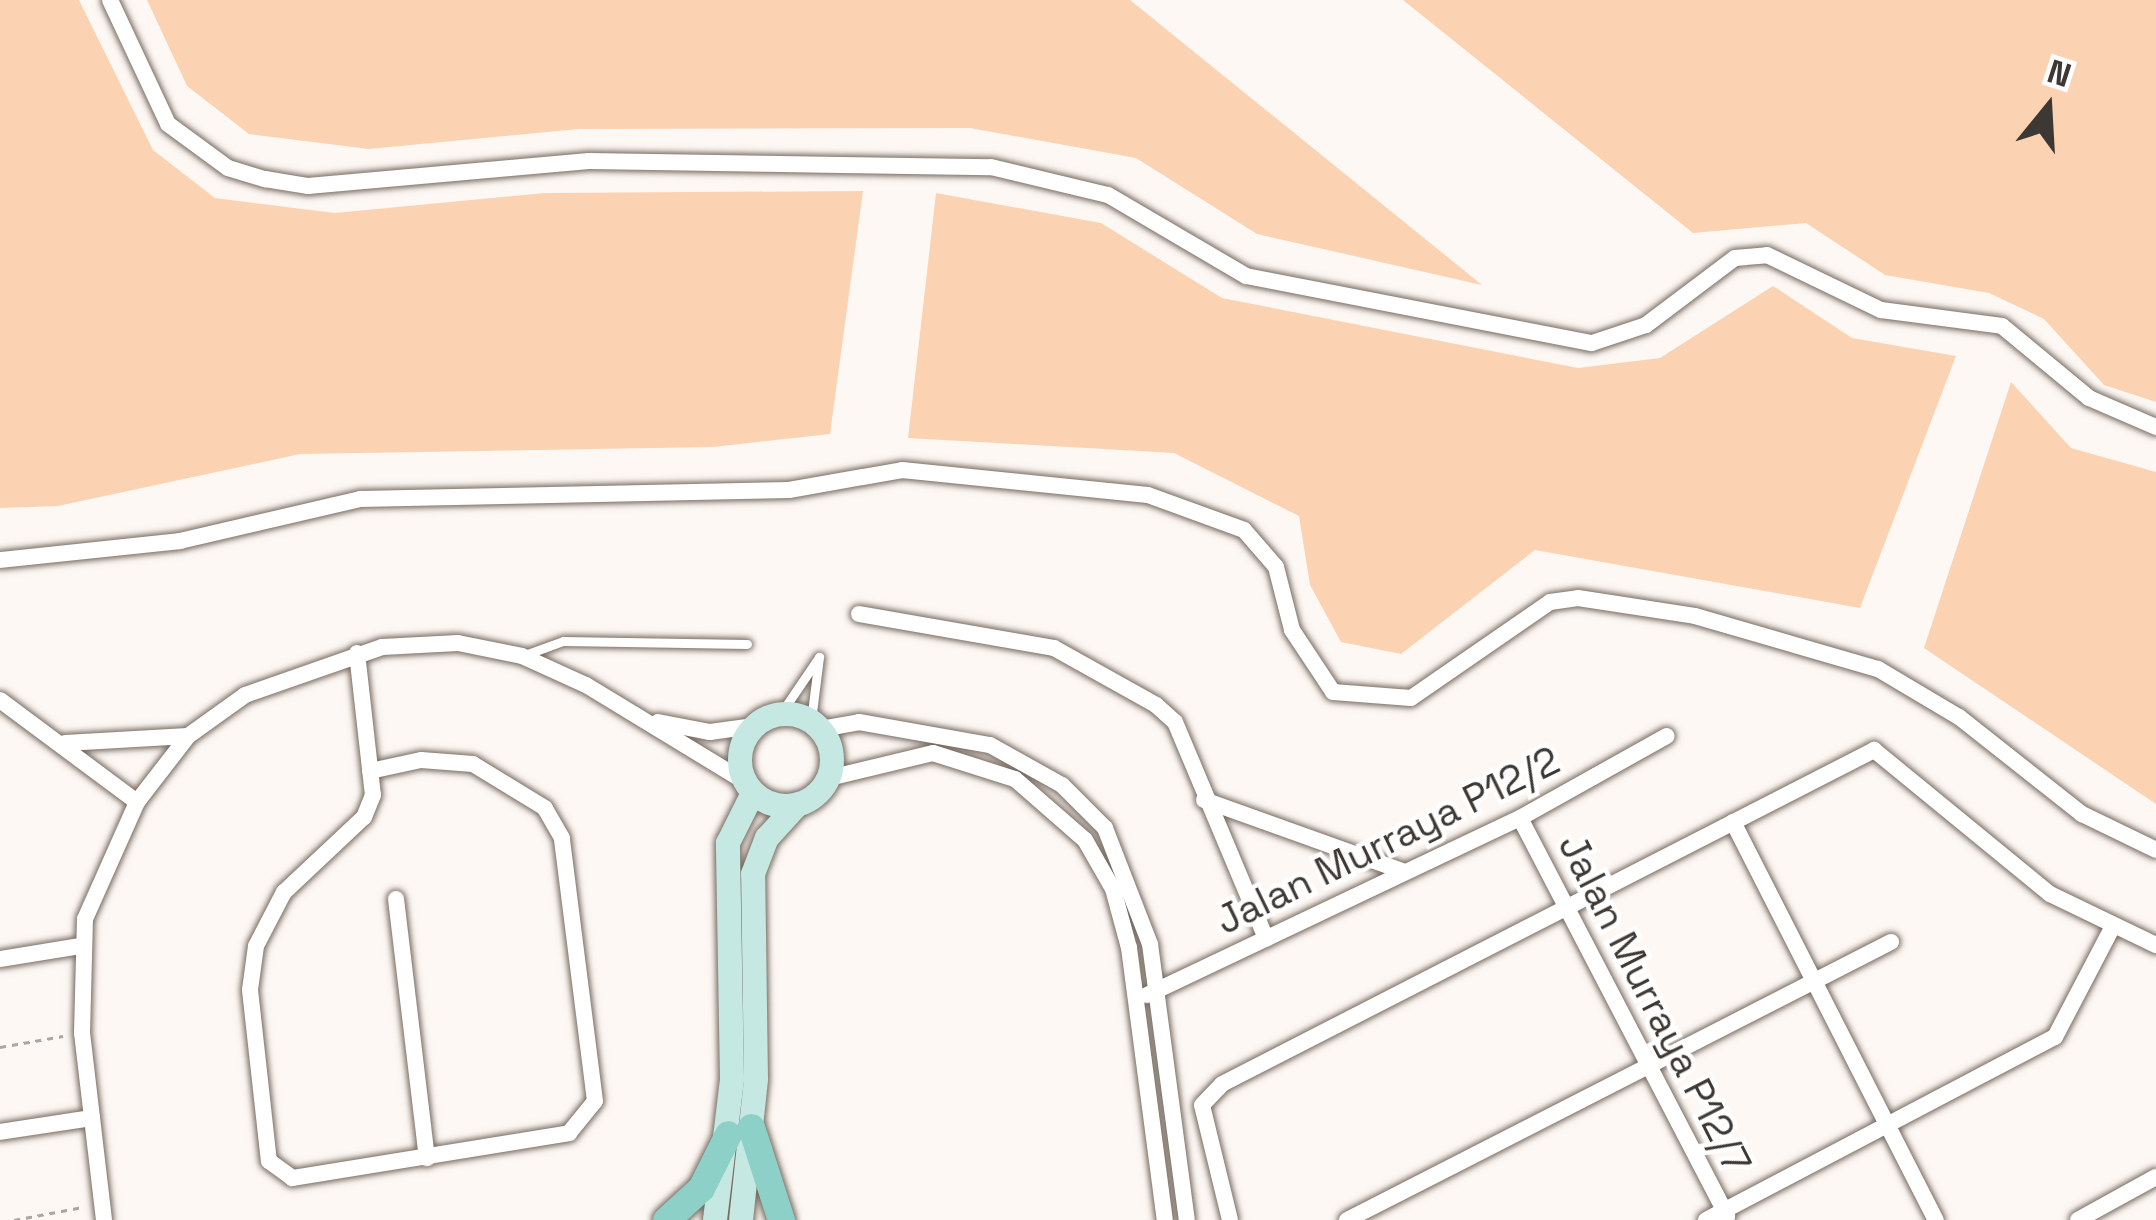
<!DOCTYPE html>
<style>
body{margin:0}
#map{position:relative;width:2156px;height:1220px;overflow:hidden;background:#fef8f4;font-family:"Space Grotesk",sans-serif}
div>[style]{position:absolute}
.green>*{inset:0;background:#fbd3b2}
.path>*{height:3px;margin-top:-1.5px;transform-origin:0;background:repeating-linear-gradient(90deg,#aca6a2 0 6px,transparent 0 12px)}
.roads{filter:drop-shadow(0 0 3px #776b61) drop-shadow(0 0 3px #776b61)}
.lane>*{height:9px;margin:-4.5px;padding:0 4.5px;transform-origin:4.5px;border-radius:4.5px;background:#fff}
.street>*{height:16px;margin:-8px;padding:0 8px;transform-origin:8px;border-radius:8px;background:#fff}
.secondary>*{height:24px;margin:-12px;padding:0 12px;transform-origin:12px;border-radius:12px;background:#c6e8e3}
.secondary>.ring{margin:-12px;padding:0;box-sizing:content-box;background:none;border:24px solid #c6e8e3;border-radius:50%}
.primary>*{height:27px;margin:-13.5px;padding:0 13.5px;transform-origin:13.5px;border-radius:13.5px;background:#8cd0c7}
span{translate:-50% -50%;white-space:nowrap;text-align:center;line-height:1.15;-webkit-text-stroke:9px #fff;paint-order:stroke}
.street-label{font-size:39px;color:#3e3834}
.north{position:absolute;left:1988px;top:48px;width:120px;height:120px;-webkit-text-stroke:9px #fff;paint-order:stroke;rotate:18deg;font-size:33px;font-weight:700;line-height:48px;text-align:center;color:#3e3834}
.north::after{content:'';display:block;margin:auto;width:42px;height:54px;background:#3e3834;clip-path:polygon(50% 0,100% 100%,50% 72%,0 100%)}
</style>
<div id="map">
<div class="green">
<i style="clip-path:polygon(0 0,79px 0,153px 150px,215px 198px,335px 213px,545px 193px,863px 191px,830px 434px,713px 447px,300px 454px,58px 506px,0 508px)"></i>
<i style="clip-path:polygon(147px 0,1130px 0,1482px 285px,1257px 234px,1136px 158px,970px 128px,579px 129px,369px 149px,249px 134px,187px 86px)"></i>
<i style="clip-path:polygon(1403px 0,2156px 0,2156px 402px,2104px 385px,2044px 319px,1989px 293px,1885px 275px,1806px 223px,1693px 233px)"></i>
<i style="clip-path:polygon(936px 193px,1101px 223px,1222px 298px,1578px 368px,1660px 358px,1773px 286px,1852px 338px,1956px 356px,1860px 608px,1535px 550px,1401px 654px,1341px 642px,1310px 585px,1299px 516px,1174px 453px,908px 438px)"></i>
<i style="clip-path:polygon(2011px 382px,2071px 448px,2156px 472px,2156px 804px,1924px 648px)"></i>
</div>
<div class="path">
<i style="left:0;top:1047px;width:64px;rotate:-9.9deg"></i>
<i style="left:14px;top:1220px;width:70px;rotate:-10.7deg"></i>
</div>
<div class="roads">
<div class="lane">
<i style="left:522px;top:656px;width:44px;rotate:-20.1deg"></i>
<i style="left:563px;top:641px;width:184px;rotate:0.9deg"></i>
<i style="left:781px;top:713px;width:68px;rotate:-55.8deg"></i>
<i style="left:819px;top:657px;width:64px;rotate:97.2deg"></i>
</div>
<div class="street">
<i style="left:110px;top:0;width:137px;rotate:64.9deg"></i>
<i style="left:168px;top:124px;width:74px;rotate:36.3deg"></i>
<i style="left:228px;top:168px;width:39px;rotate:17deg"></i>
<i style="left:265px;top:179px;width:44px;rotate:9.2deg"></i>
<i style="left:308px;top:186px;width:282px;rotate:-5.1deg"></i>
<i style="left:589px;top:161px;width:402px;rotate:0.9deg"></i>
<i style="left:991px;top:167px;width:120px;rotate:13.5deg"></i>
<i style="left:1108px;top:195px;width:160px;rotate:30.4deg"></i>
<i style="left:1246px;top:276px;width:352px;rotate:11deg"></i>
<i style="left:1592px;top:343px;width:57px;rotate:-18.4deg"></i>
<i style="left:1646px;top:325px;width:111px;rotate:-37deg"></i>
<i style="left:1735px;top:258px;width:32px;rotate:-5deg"></i>
<i style="left:1767px;top:255px;width:127px;rotate:25.8deg"></i>
<i style="left:1881px;top:310px;width:122px;rotate:7.5deg"></i>
<i style="left:2002px;top:326px;width:113px;rotate:39.6deg"></i>
<i style="left:2089px;top:398px;width:73px;rotate:23.4deg"></i>
<i style="left:0;top:560px;width:181px;rotate:-6deg"></i>
<i style="left:180px;top:541px;width:185px;rotate:-13.1deg"></i>
<i style="left:360px;top:499px;width:429px;rotate:-1.2deg"></i>
<i style="left:789px;top:490px;width:115px;rotate:-10deg"></i>
<i style="left:902px;top:470px;width:247px;rotate:5.8deg"></i>
<i style="left:1148px;top:495px;width:102px;rotate:20deg"></i>
<i style="left:1244px;top:530px;width:49px;rotate:49.1deg"></i>
<i style="left:1276px;top:567px;width:65px;rotate:75.7deg"></i>
<i style="left:1292px;top:630px;width:74px;rotate:56.5deg"></i>
<i style="left:1333px;top:692px;width:78px;rotate:4.4deg"></i>
<i style="left:1411px;top:698px;width:169px;rotate:-34.6deg"></i>
<i style="left:1550px;top:602px;width:28px;rotate:-8deg"></i>
<i style="left:1578px;top:598px;width:118px;rotate:8.7deg"></i>
<i style="left:1695px;top:616px;width:191px;rotate:16.2deg"></i>
<i style="left:1878px;top:669px;width:94px;rotate:30.7deg"></i>
<i style="left:1959px;top:717px;width:157px;rotate:38.3deg"></i>
<i style="left:2082px;top:814px;width:82px;rotate:25.9deg"></i>
<i style="left:859px;top:614px;width:198px;rotate:9.9deg"></i>
<i style="left:1054px;top:648px;width:117px;rotate:29.2deg"></i>
<i style="left:1156px;top:705px;width:25px;rotate:42deg"></i>
<i style="left:1175px;top:722px;width:235px;rotate:67.2deg"></i>
<i style="left:357px;top:653px;width:143px;rotate:83.6deg"></i>
<i style="left:373px;top:795px;width:24px;rotate:112deg"></i>
<i style="left:364px;top:817px;width:110px;rotate:136.8deg"></i>
<i style="left:284px;top:892px;width:61px;rotate:117.4deg"></i>
<i style="left:256px;top:946px;width:44px;rotate:97.8deg"></i>
<i style="left:250px;top:990px;width:172px;rotate:83.7deg"></i>
<i style="left:269px;top:1161px;width:29px;rotate:36deg"></i>
<i style="left:292px;top:1178px;width:281px;rotate:-9.2deg"></i>
<i style="left:569px;top:1133px;width:41px;rotate:-50.9deg"></i>
<i style="left:595px;top:1101px;width:265px;rotate:-97.2deg"></i>
<i style="left:562px;top:838px;width:34px;rotate:-120deg"></i>
<i style="left:545px;top:808px;width:84px;rotate:-148.6deg"></i>
<i style="left:473px;top:764px;width:52px;rotate:-175.6deg"></i>
<i style="left:421px;top:760px;width:52px;rotate:167.8deg"></i>
<i style="left:0;top:700px;width:171px;rotate:36.7deg"></i>
<i style="left:658px;top:722px;width:53px;rotate:10.9deg"></i>
<i style="left:710px;top:732px;width:43px;rotate:-7.9deg"></i>
<i style="left:821px;top:729px;width:39px;rotate:-10deg"></i>
<i style="left:859px;top:722px;width:133px;rotate:10deg"></i>
<i style="left:990px;top:745px;width:82px;rotate:29.1deg"></i>
<i style="left:1062px;top:785px;width:61px;rotate:45deg"></i>
<i style="left:1105px;top:828px;width:124px;rotate:68.8deg"></i>
<i style="left:1150px;top:944px;width:278px;rotate:82.4deg"></i>
<i style="left:65px;top:743px;width:123px;rotate:-3.3deg"></i>
<i style="left:829px;top:778px;width:107px;rotate:-13.5deg"></i>
<i style="left:933px;top:753px;width:86px;rotate:17.6deg"></i>
<i style="left:1015px;top:779px;width:93px;rotate:41.1deg"></i>
<i style="left:1085px;top:840px;width:56px;rotate:60.3deg"></i>
<i style="left:1113px;top:889px;width:61px;rotate:74.8deg"></i>
<i style="left:1129px;top:948px;width:274px;rotate:82.5deg"></i>
<i style="left:1204px;top:800px;width:210px;rotate:19.7deg"></i>
<i style="left:1520px;top:818px;width:449px;rotate:62.5deg"></i>
<i style="left:1733px;top:822px;width:447px;rotate:63deg"></i>
<i style="left:396px;top:899px;width:261px;rotate:83.2deg"></i>
<i style="left:0;top:959px;width:81px;rotate:-9.2deg"></i>
<i style="left:1147px;top:995px;width:413px;rotate:-25.4deg"></i>
<i style="left:1520px;top:818px;width:168px;rotate:-29.2deg"></i>
<i style="left:0;top:1132px;width:93px;rotate:-8.7deg"></i>
<i style="left:104px;top:1220px;width:188px;rotate:-96.7deg"></i>
<i style="left:82px;top:1033px;width:114px;rotate:-88.5deg"></i>
<i style="left:85px;top:919px;width:128px;rotate:-66deg"></i>
<i style="left:137px;top:802px;width:83px;rotate:-52.3deg"></i>
<i style="left:188px;top:736px;width:70px;rotate:-35.7deg"></i>
<i style="left:245px;top:695px;width:145px;rotate:-19.3deg"></i>
<i style="left:382px;top:647px;width:76px;rotate:-3deg"></i>
<i style="left:458px;top:643px;width:65px;rotate:11.5deg"></i>
<i style="left:522px;top:656px;width:70px;rotate:24.4deg"></i>
<i style="left:586px;top:685px;width:185px;rotate:31.3deg"></i>
<i style="left:1230px;top:1220px;width:118px;rotate:-103.7deg"></i>
<i style="left:1202px;top:1105px;width:29px;rotate:-46deg"></i>
<i style="left:1222px;top:1084px;width:733px;rotate:-27.12deg"></i>
<i style="left:1874px;top:750px;width:227px;rotate:39.3deg"></i>
<i style="left:2050px;top:894px;width:118px;rotate:25.7deg"></i>
<i style="left:1347px;top:1220px;width:611px;rotate:-27.07deg"></i>
<i style="left:1706px;top:1220px;width:394px;rotate:-27.7deg"></i>
<i style="left:2055px;top:1037px;width:125px;rotate:-62.4deg"></i>
<i style="left:2078px;top:1220px;width:89px;rotate:-28.9deg"></i>
</div>
<div class="secondary">
<i class="ring" style="left:740px;top:714px;width:68px;height:68px"></i>
<i style="left:715px;top:1220px;width:142px;rotate:-83.1deg"></i>
<i style="left:732px;top:1079px;width:236px;rotate:-91deg"></i>
<i style="left:728px;top:843px;width:56px;rotate:-63.4deg"></i>
<i style="left:741px;top:1220px;width:142px;rotate:-83.9deg"></i>
<i style="left:756px;top:1079px;width:205px;rotate:-90.8deg"></i>
<i style="left:753px;top:874px;width:39px;rotate:-69deg"></i>
<i style="left:767px;top:838px;width:45px;rotate:-47.7deg"></i>
</div>
<div class="primary">
<i style="left:751px;top:1127px;width:98px;rotate:72.1deg"></i>
<i style="left:666px;top:1220px;width:47px;rotate:-42.4deg"></i>
<i style="left:701px;top:1188px;width:60px;rotate:-63.4deg"></i>
</div>
</div>
<div class="street-label">
<span style="left:1388px;top:841px;rotate:-26deg">Jalan Murraya P12/2</span>
<span style="left:1654px;top:1004px;rotate:63deg">Jalan Murraya P12/7</span>
</div>
<div class="north">N</div>
</div>
